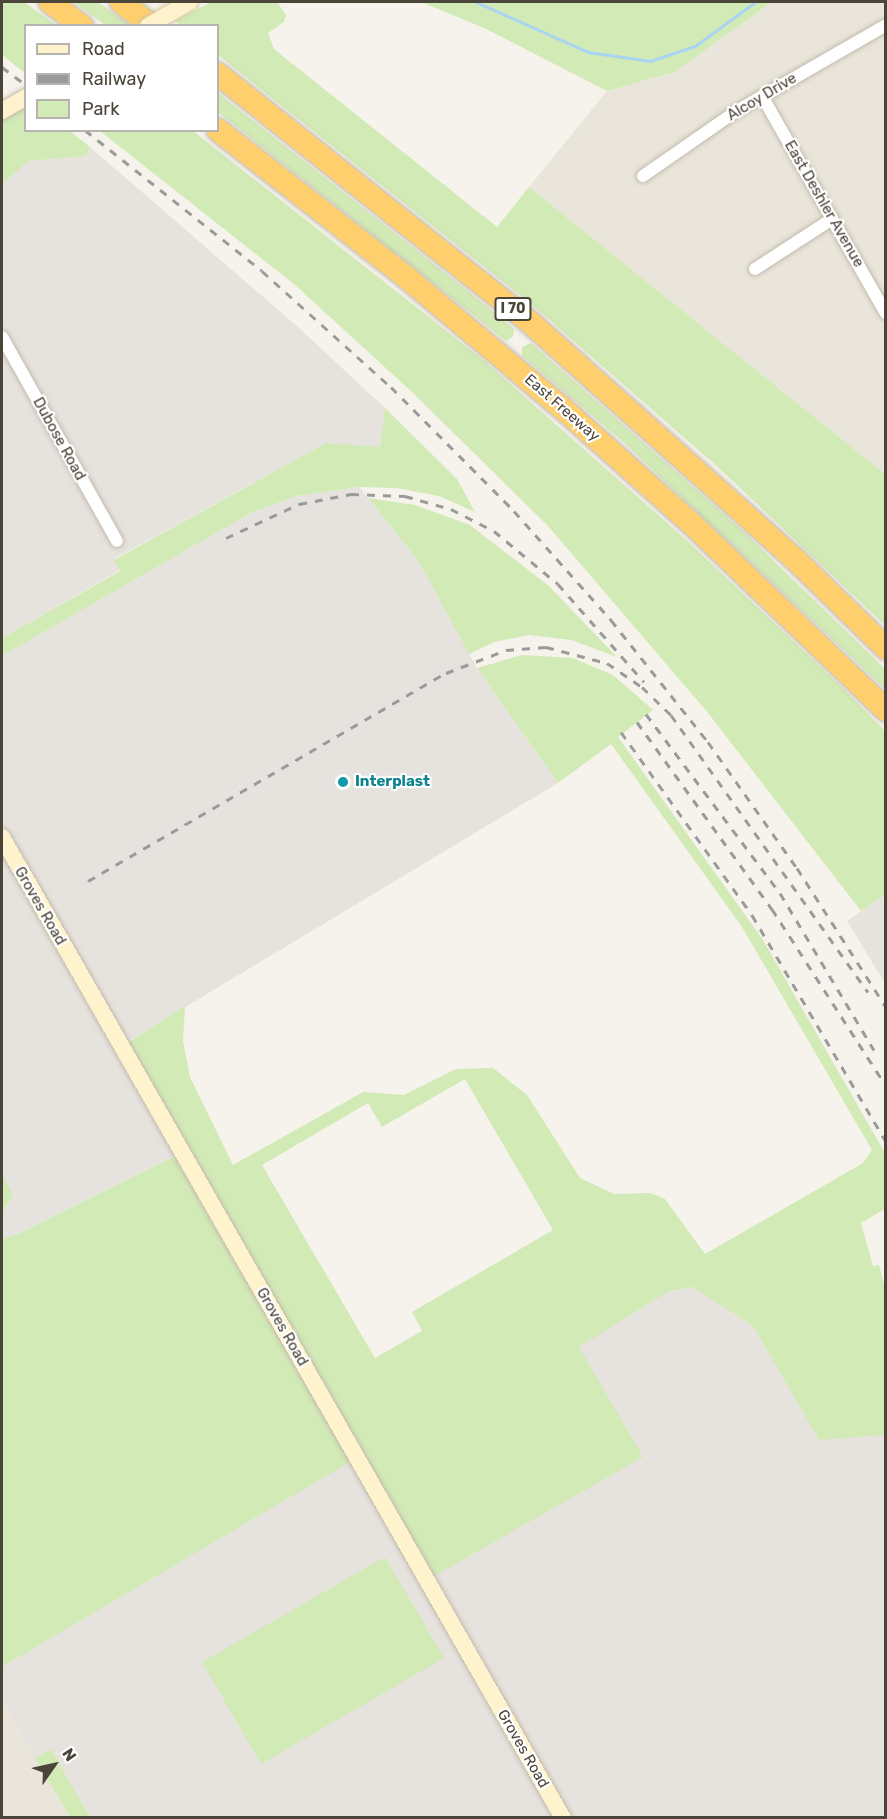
<!DOCTYPE html>
<style>
body{margin:0}
#map{position:relative;width:887px;height:1819px;overflow:hidden;background:#f6f3ec;font-family:Rubik,sans-serif}
div>[style]{position:absolute}
.residential>*{inset:0;background:#eae5da}
.industrial>*{inset:0;background:#e6e2dd}
.green>*{inset:0;background:#d2eab5}
.stream>*{height:3px;margin:-1.5px;padding:0 1.5px;transform-origin:1.5px;border-radius:1.5px;background:#a9d4f2}
.roads{filter:drop-shadow(0 0 2px #c2bbae) drop-shadow(0 0 2px #c2bbae)}
.street>*{height:12px;margin:-6px;padding:0 6px;transform-origin:6px;border-radius:6px;background:#fff}
.secondary>*{height:16px;margin:-8px;padding:0 8px;transform-origin:8px;border-radius:8px;background:#fff3cd}
.highway>*{height:22px;margin:-11px;padding:0 11px;transform-origin:11px;border-radius:11px;background:#ffcf6e}
.rail>*{height:3px;margin-top:-1.5px;transform-origin:0;background:repeating-linear-gradient(90deg,#9a9a9a 0 8px,transparent 0 16px)}
.bridges{filter:drop-shadow(0 0 2px #d6c79b) drop-shadow(0 0 2px #d6c79b)}
.secondary-bridge>*{height:16px;margin:-8px;padding:0 8px;transform-origin:8px;border-radius:8px;background:#fff3cd}
.dots>*{width:16px;height:16px;translate:-50% -50%;box-sizing:border-box;border:3px solid #fff;border-radius:50%}
span{translate:-50% -50%;white-space:nowrap;text-align:center;line-height:1.15;-webkit-text-stroke:4.5px #fff;paint-order:stroke}
.shield-label span{padding:2px 4px;background:#fff;border:2px solid;border-radius:4px;-webkit-text-stroke-width:0}
.shield-label{font-size:14px;color:#4b4439;font-weight:700}
.street-label{font-size:15px;color:#4b4439}
.culture-label{font-size:15px;color:#0d838f;font-weight:700}
.left{translate:0 -50%;text-align:left}
.frame{position:absolute;inset:0;border:3px solid #4b4439;pointer-events:none}
.legend{position:absolute;left:24px;top:24px;width:195px;height:108px;box-sizing:border-box;background:#fff;border:2px solid #b7b4b0;margin:0;padding:8px 10px;list-style:none;font-size:18px;color:#4b4439}
.legend li{display:flex;align-items:center;gap:12px;height:30px}
.legend b{width:30px;border:2px solid #b7b4b0}
.north{position:absolute;left:24px;top:1735px;width:60px;height:60px;-webkit-text-stroke:4px #fff;paint-order:stroke;rotate:56deg;font-size:16px;font-weight:700;line-height:24px;text-align:center;color:#4b4439}
.north::after{content:'';display:block;margin:auto;width:21px;height:27px;background:#4b4439;clip-path:polygon(50% 0,100% 100%,50% 72%,0 100%)}
</style>
<div id="map">
<div class="residential">
<i style="clip-path:polygon(772px 2px,885px 2px,885px 474px,529px 187px,607px 91px,675px 72px)"></i>
<i style="clip-path:polygon(2px 1699px,35px 1758px,70px 1817px,2px 1817px)"></i>
</div>
<div class="industrial">
<i style="clip-path:polygon(90px 147px,299px 328px,385px 408px,380px 448px,326px 443px,114px 559px,120px 570px,2px 638px,2px 184px,29px 161px,86px 156px)"></i>
<i style="clip-path:polygon(359px 487px,419px 562px,477px 668px,558px 783px,127px 1042px,188px 1149px,20px 1233px,2px 1239px,2px 1214px,13px 1194px,2px 1174px,2px 656px,251px 513px,296px 496px)"></i>
<i style="clip-path:polygon(885px 895px,885px 983px,847px 921px)"></i>
<i style="clip-path:polygon(692px 1287px,753px 1326px,819px 1439px,885px 1435px,885px 1817px,90px 1817px,51px 1749px,35px 1758px,2px 1699px,2px 1667px,363px 1454px,578px 1347px,669px 1291px)"></i>
</div>
<div class="green">
<i style="clip-path:polygon(2px 2px,24px 2px,56px 25px,26px 26px,25px 73px,2px 55px)"></i>
<i style="clip-path:polygon(74px 2px,98px 2px,130px 25px,105px 25px)"></i>
<i style="clip-path:polygon(211px 2px,277px 2px,286px 15px,284px 22px,268px 33px,274px 49px,497px 227px,529px 187px,885px 474px,885px 625px,719px 468px,536px 308px,218px 55px,218px 26px,180px 25px,175px 21px)"></i>
<i style="clip-path:polygon(421px 2px,772px 2px,675px 72px,607px 91px,484px 28px)"></i>
<i style="clip-path:polygon(218px 93px,473px 295px,514px 329px,513px 337px,506px 341px,218px 112px)"></i>
<i style="clip-path:polygon(25px 106px,26px 130px,70px 131px,90px 147px,86px 156px,29px 161px,2px 184px,2px 120px)"></i>
<i style="clip-path:polygon(100px 131px,193px 131px,482px 359px,685px 539px,841px 686px,885px 731px,885px 895px,861px 911px,708px 713px,548px 526px,412px 392px,295px 285px)"></i>
<i style="clip-path:polygon(531px 343px,745px 533px,884px 668px,885px 689px,620px 439px,522px 356px,522px 347px)"></i>
<i style="clip-path:polygon(385px 408px,457px 479px,475px 512px,439px 496px,396px 488px,359px 487px,296px 496px,251px 513px,2px 656px,2px 638px,120px 571px,114px 560px,326px 443px,380px 447px)"></i>
<i style="clip-path:polygon(368px 498px,415px 505px,470px 525px,549px 586px,617px 657px,571px 640px,529px 635px,494px 642px,469px 654px,419px 562px)"></i>
<i style="clip-path:polygon(evenodd,522px 655px,573px 658px,613px 675px,653px 710px,618px 737px,763px 940px,885px 1153px,885px 1209px,861px 1223px,873px 1266px,879px 1265px,885px 1288px,885px 1435px,819px 1440px,753px 1326px,692px 1287px,669px 1291px,579px 1347px,643px 1457px,434px 1576px,127px 1043px,185px 1006px,183px 1041px,190px 1077px,233px 1165px,363px 1092px,404px 1095px,456px 1069px,493px 1068px,527px 1095px,580px 1178px,614px 1194px,651px 1193px,665px 1199px,705px 1254px,863px 1163px,872px 1150px,742px 927px,611px 744px,558px 783px,477px 668px,522px 655px,465px 1079px,553px 1230px,412px 1312px,422px 1331px,375px 1358px,262px 1165px,368px 1103px,382px 1127px,465px 1079px)"></i>
<i style="clip-path:polygon(175px 1156px,350px 1462px,2px 1667px,2px 1239px,20px 1233px)"></i>
<i style="clip-path:polygon(2px 1174px,13px 1194px,2px 1214px)"></i>
<i style="clip-path:polygon(385px 1557px,444px 1658px,261px 1764px,202px 1662px)"></i>
<i style="clip-path:polygon(51px 1749px,90px 1817px,70px 1817px,35px 1758px)"></i>
</div>
<div class="stream">
<i style="left:476px;top:2px;width:123px;rotate:24.1deg"></i>
<i style="left:588px;top:52px;width:63px;rotate:8.3deg"></i>
<i style="left:650px;top:61px;width:47px;rotate:-18.4deg"></i>
<i style="left:695px;top:46px;width:74px;rotate:-36.3deg"></i>
</div>
<div class="roads">
<div class="street">
<i style="left:762px;top:96px;width:250px;rotate:60.3deg"></i>
<i style="left:643px;top:176px;width:112px;rotate:-34.8deg"></i>
<i style="left:735px;top:112px;width:174px;rotate:-29.9deg"></i>
<i style="left:755px;top:269px;width:92px;rotate:-33deg"></i>
<i style="left:2px;top:337px;width:234px;rotate:60.6deg"></i>
</div>
<div class="secondary">
<i style="left:2px;top:111px;width:28px;rotate:-30deg"></i>
<i style="left:2px;top:837px;width:1130px;rotate:60.24deg"></i>
</div>
<div class="highway">
<i style="left:50px;top:2px;width:40px;rotate:37deg"></i>
<i style="left:121px;top:2px;width:39px;rotate:38deg"></i>
<i style="left:218px;top:74px;width:403px;rotate:38.5deg"></i>
<i style="left:533px;top:325px;width:353px;rotate:41.8deg"></i>
<i style="left:796px;top:560px;width:126px;rotate:44.4deg"></i>
<i style="left:218px;top:130px;width:239px;rotate:38deg"></i>
<i style="left:406px;top:277px;width:201px;rotate:40deg"></i>
<i style="left:560px;top:406px;width:176px;rotate:41.8deg"></i>
<i style="left:691px;top:523px;width:270px;rotate:43.8deg"></i>
</div>
</div>
<div class="rail">
<i style="left:2px;top:67px;width:30px;rotate:37deg"></i>
<i style="left:85px;top:130px;width:226px;rotate:38.5deg"></i>
<i style="left:262px;top:271px;width:173px;rotate:42deg"></i>
<i style="left:391px;top:387px;width:175px;rotate:45.2deg"></i>
<i style="left:514px;top:511px;width:146px;rotate:48.3deg"></i>
<i style="left:611px;top:620px;width:156px;rotate:51.5deg"></i>
<i style="left:708px;top:742px;width:154px;rotate:54.8deg"></i>
<i style="left:797px;top:868px;width:165px;rotate:57.4deg"></i>
<i style="left:226px;top:538px;width:81px;rotate:-25deg"></i>
<i style="left:299px;top:504px;width:53px;rotate:-10.9deg"></i>
<i style="left:351px;top:494px;width:54px;rotate:2.1deg"></i>
<i style="left:405px;top:496px;width:48px;rotate:15.8deg"></i>
<i style="left:451px;top:509px;width:48px;rotate:27.1deg"></i>
<i style="left:494px;top:531px;width:83px;rotate:39.6deg"></i>
<i style="left:558px;top:584px;width:130px;rotate:48.7deg"></i>
<i style="left:646px;top:714px;width:224px;rotate:53.2deg"></i>
<i style="left:780px;top:893px;width:183px;rotate:59.1deg"></i>
<i style="left:637px;top:722px;width:231px;rotate:54.2deg"></i>
<i style="left:772px;top:909px;width:211px;rotate:57.2deg"></i>
<i style="left:621px;top:732px;width:225px;rotate:54.4deg"></i>
<i style="left:752px;top:915px;width:264px;rotate:59.4deg"></i>
<i style="left:88px;top:881px;width:414px;rotate:-30.2deg"></i>
<i style="left:446px;top:673px;width:64px;rotate:-21deg"></i>
<i style="left:506px;top:650px;width:40px;rotate:-4.3deg"></i>
<i style="left:546px;top:647px;width:63px;rotate:14.7deg"></i>
<i style="left:607px;top:663px;width:42px;rotate:34.4deg"></i>
<i style="left:642px;top:687px;width:40px;rotate:44deg"></i>
<i style="left:671px;top:715px;width:340px;rotate:54.6deg"></i>
</div>
<div class="bridges">
<div class="secondary-bridge">
<i style="left:148px;top:26px;width:48px;rotate:-30.3deg"></i>
</div>
</div>
<div class="dots">
<i style="left:343px;top:782px;background:#0f9aa8"></i>
</div>
<div class="shield-label">
<span style="left:513px;top:309px">I 70</span>
</div>
<div class="street-label">
<span style="left:762px;top:97px;rotate:-31deg">Alcoy Drive</span>
<span style="left:824px;top:204px;rotate:60deg">East Deshler Avenue</span>
<span style="left:562px;top:408px;rotate:41deg">East Freeway</span>
<span style="left:59px;top:439px;rotate:61deg">Dubose Road</span>
<span style="left:40px;top:906px;rotate:60deg">Groves Road</span>
<span style="left:282px;top:1327px;rotate:60deg">Groves Road</span>
<span style="left:523px;top:1749px;rotate:60deg">Groves Road</span>
</div>
<div class="culture-label">
<span class="left" style="left:355px;top:782px">Interplast</span>
</div>
<div class="frame"></div>
<ul class="legend">
<li><b style="height:8px;background:#fff3cd"></b>Road</li>
<li><b style="height:8px;background:#9a9a9a"></b>Railway</li>
<li><b style="height:16px;background:#d2eab5"></b>Park</li>
</ul>
<div class="north">N</div>
</div>
